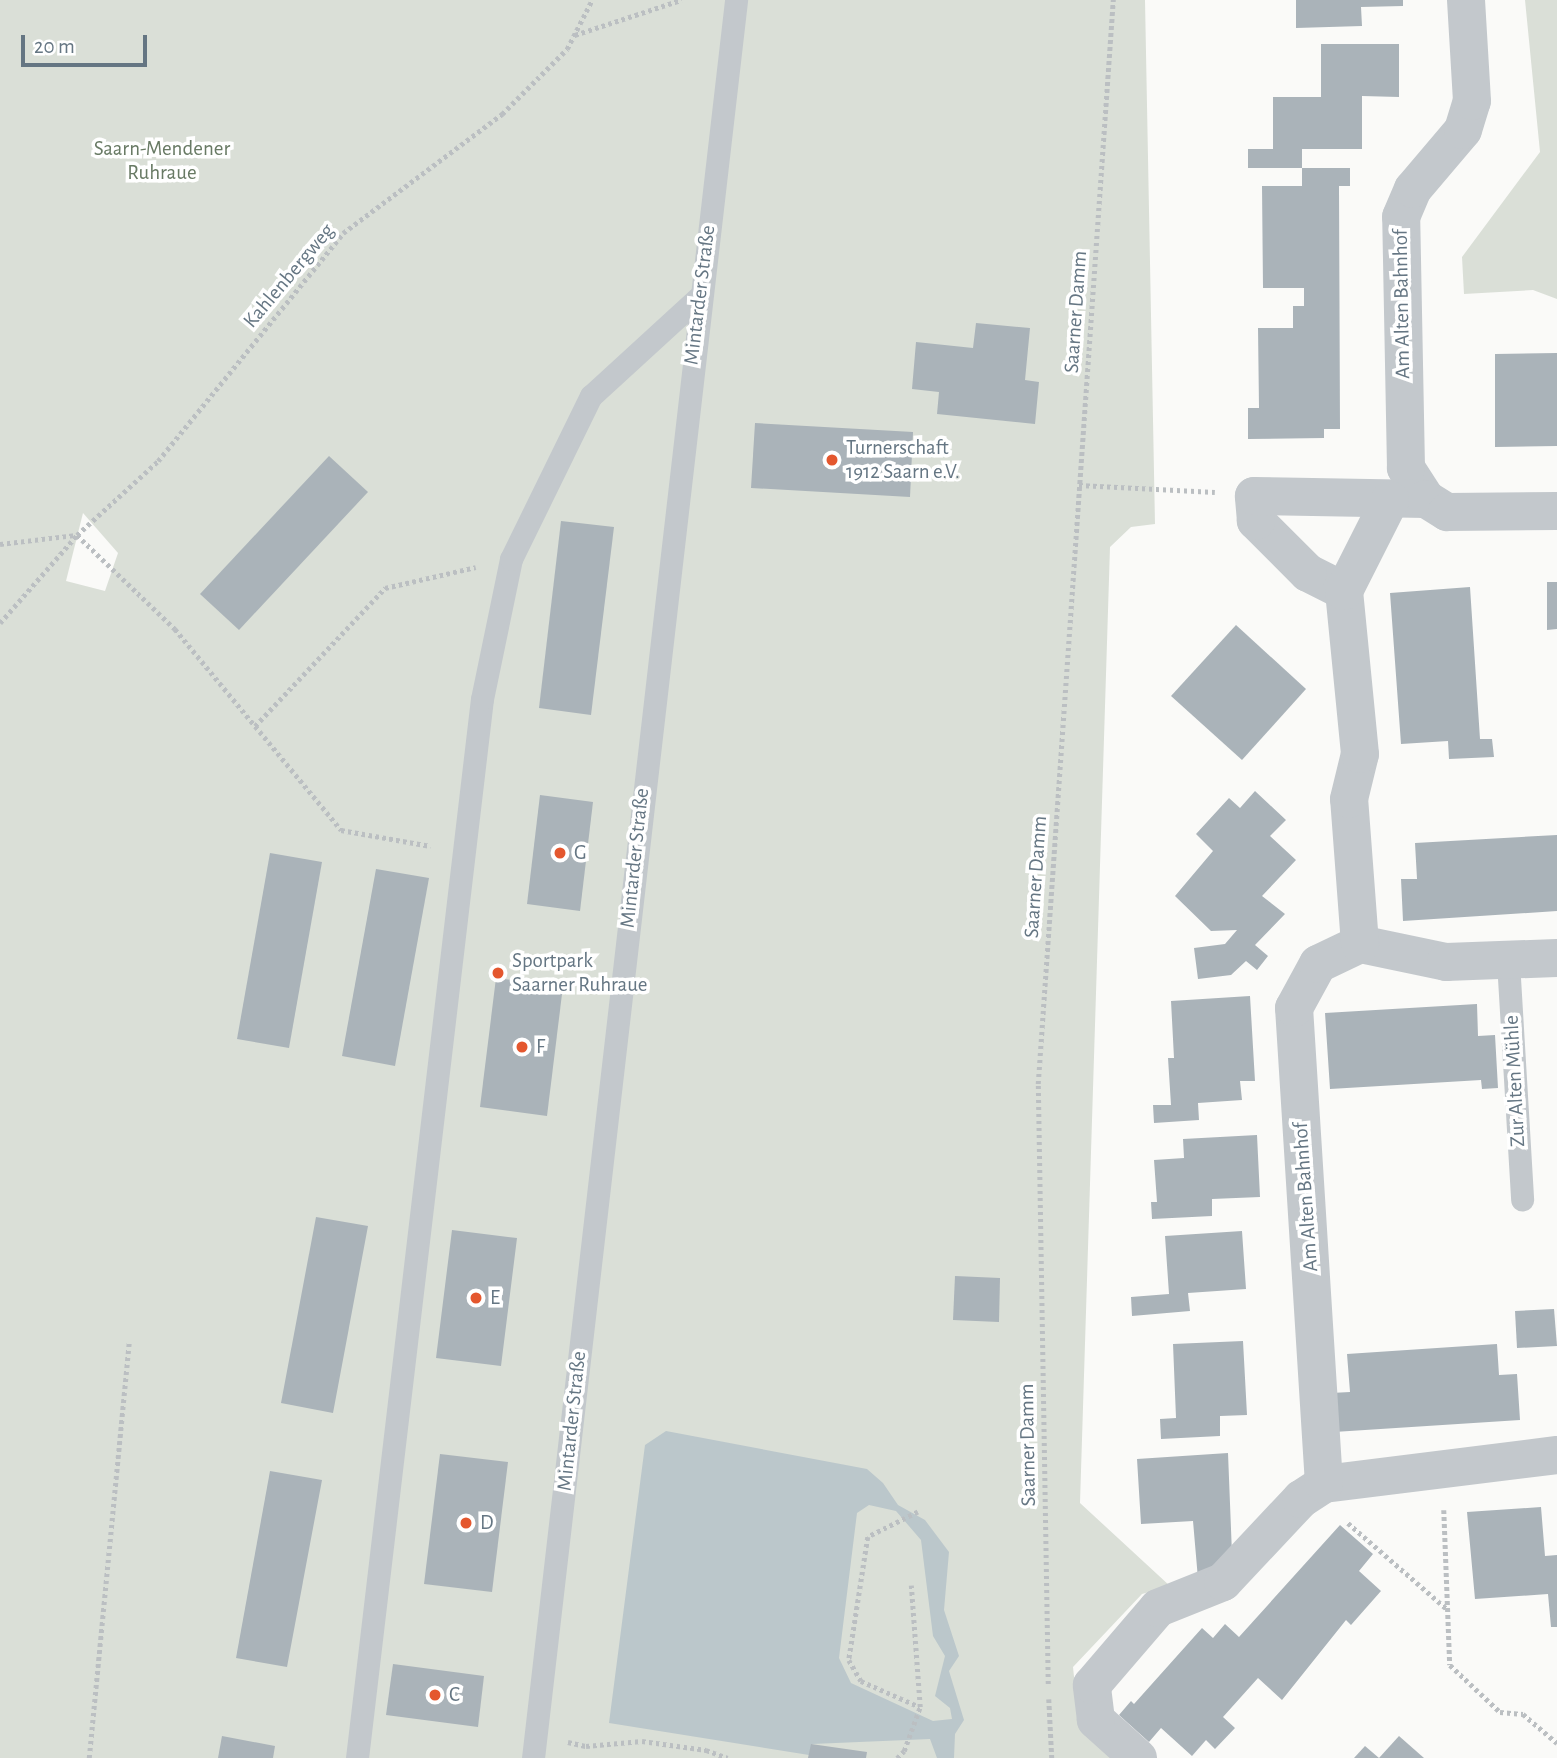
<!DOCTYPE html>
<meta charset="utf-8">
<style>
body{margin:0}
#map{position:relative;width:1557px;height:1758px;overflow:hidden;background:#fafaf8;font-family:"Alegreya Sans",sans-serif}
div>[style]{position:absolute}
.green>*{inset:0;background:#dadfd7}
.water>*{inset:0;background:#bbc7cb}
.building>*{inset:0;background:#aab3b9}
.path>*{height:4.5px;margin-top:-2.25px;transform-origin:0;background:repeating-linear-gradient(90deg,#bbbfc2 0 3.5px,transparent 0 7px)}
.lane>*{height:23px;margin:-11.5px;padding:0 11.5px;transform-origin:11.5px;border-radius:11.5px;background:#c3c8cc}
.street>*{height:38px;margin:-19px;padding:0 19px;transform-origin:19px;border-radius:19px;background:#c3c8cc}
.dots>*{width:19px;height:19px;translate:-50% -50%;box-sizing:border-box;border:4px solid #fff;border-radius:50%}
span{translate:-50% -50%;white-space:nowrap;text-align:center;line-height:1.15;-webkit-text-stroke:7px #fff;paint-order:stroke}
.park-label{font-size:21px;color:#687a64}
.street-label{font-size:21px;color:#657683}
.poi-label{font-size:21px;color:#657683}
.left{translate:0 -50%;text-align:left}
.scale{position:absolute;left:21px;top:35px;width:126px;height:32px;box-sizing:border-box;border:4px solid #657683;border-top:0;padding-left:9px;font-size:21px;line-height:24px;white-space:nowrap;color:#657683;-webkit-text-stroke:5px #fff;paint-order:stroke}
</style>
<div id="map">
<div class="green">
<i style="clip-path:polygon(evenodd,0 0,1145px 0,1155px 524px,1131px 527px,1110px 547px,1080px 1503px,1170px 1586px,1142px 1594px,1073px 1667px,1079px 1725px,1115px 1758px,0 1758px,0 0,83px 513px,118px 553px,105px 591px,66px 581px,83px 513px)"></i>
<i style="clip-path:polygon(1525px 0,1557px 0,1557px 299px,1533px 290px,1464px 294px,1462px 257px,1540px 152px)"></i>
</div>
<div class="water">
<i style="clip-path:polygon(evenodd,666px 1431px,867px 1469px,883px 1483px,898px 1505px,925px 1520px,949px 1552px,944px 1610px,959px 1656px,949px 1671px,964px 1720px,955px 1734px,954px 1758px,937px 1758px,930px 1739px,812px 1744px,809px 1755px,609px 1723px,645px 1445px,666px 1431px,869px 1505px,896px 1511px,921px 1540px,933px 1636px,945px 1656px,935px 1696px,950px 1708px,952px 1719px,933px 1721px,851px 1683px,839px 1658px,857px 1513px,869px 1505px)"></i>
</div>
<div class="building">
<i style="clip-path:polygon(1296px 0,1403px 0,1403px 6px,1361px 7px,1362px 26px,1296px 28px)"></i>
<i style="clip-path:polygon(1321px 44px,1399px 44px,1399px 97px,1362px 96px,1362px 149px,1302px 149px,1302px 168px,1248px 168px,1248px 149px,1273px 149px,1273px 97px,1321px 97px)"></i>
<i style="clip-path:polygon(1302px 168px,1350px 168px,1350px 186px,1339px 186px,1340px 429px,1324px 429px,1324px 438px,1248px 439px,1248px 408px,1259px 408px,1258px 328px,1293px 328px,1293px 306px,1304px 306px,1304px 288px,1263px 288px,1262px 186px,1302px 186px)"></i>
<i style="clip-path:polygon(976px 323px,1030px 328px,1025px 380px,1039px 382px,1035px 424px,937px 414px,939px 392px,912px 389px,916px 342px,973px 348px)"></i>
<i style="clip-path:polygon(1557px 353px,1557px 446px,1495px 447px,1495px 354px)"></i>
<i style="clip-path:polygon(755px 423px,913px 432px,910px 497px,751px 488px)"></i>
<i style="clip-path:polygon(329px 456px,368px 492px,239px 630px,200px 594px)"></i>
<i style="clip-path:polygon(561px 521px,614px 527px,591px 715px,539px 708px)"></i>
<i style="clip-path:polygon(1547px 582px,1557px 582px,1557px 629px,1547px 630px)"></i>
<i style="clip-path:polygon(1470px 587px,1480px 739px,1492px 739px,1494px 757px,1449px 759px,1448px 741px,1401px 744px,1390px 593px)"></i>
<i style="clip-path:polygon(1236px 625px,1306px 689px,1242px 760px,1171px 696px)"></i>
<i style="clip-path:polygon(1255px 791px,1286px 820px,1270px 836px,1296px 860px,1262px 896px,1285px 914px,1255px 945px,1268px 956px,1257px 970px,1246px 961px,1231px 975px,1198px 979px,1194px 948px,1225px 944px,1237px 930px,1211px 931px,1175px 896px,1213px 851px,1196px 834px,1229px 798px,1240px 808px)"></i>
<i style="clip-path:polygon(540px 795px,593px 802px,580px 911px,527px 904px)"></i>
<i style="clip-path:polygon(1557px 835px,1557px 911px,1403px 921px,1401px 879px,1417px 879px,1415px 843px)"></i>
<i style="clip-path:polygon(270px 853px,322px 862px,289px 1048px,237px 1039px)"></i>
<i style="clip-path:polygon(376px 869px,429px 878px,395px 1066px,342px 1056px)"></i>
<i style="clip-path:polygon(496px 978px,563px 986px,547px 1116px,480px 1107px)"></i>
<i style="clip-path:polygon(1250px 996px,1255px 1081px,1240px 1081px,1242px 1100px,1198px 1103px,1199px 1120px,1154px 1123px,1153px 1105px,1171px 1105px,1168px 1058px,1174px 1058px,1171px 1001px)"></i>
<i style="clip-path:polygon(1477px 1004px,1478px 1036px,1495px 1035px,1498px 1088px,1482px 1089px,1481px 1080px,1330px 1089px,1325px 1013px)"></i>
<i style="clip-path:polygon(1257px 1135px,1260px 1197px,1212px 1199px,1212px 1216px,1152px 1219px,1151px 1202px,1157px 1202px,1154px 1160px,1184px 1158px,1183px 1139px)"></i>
<i style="clip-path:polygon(316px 1217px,368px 1226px,333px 1413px,281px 1403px)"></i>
<i style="clip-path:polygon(452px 1230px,517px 1238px,501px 1366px,436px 1358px)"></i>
<i style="clip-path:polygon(1242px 1231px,1246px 1289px,1188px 1293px,1190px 1311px,1132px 1316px,1131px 1297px,1169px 1294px,1165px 1236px)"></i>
<i style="clip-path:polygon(955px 1276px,1000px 1278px,999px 1322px,953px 1320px)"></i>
<i style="clip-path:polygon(1554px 1309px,1557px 1346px,1517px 1348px,1515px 1311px)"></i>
<i style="clip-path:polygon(1243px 1341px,1247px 1415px,1220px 1416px,1220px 1436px,1161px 1439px,1160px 1419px,1176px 1418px,1173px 1344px)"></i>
<i style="clip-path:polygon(1497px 1344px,1499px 1375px,1517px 1374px,1520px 1420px,1334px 1432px,1331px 1393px,1350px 1392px,1347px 1354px)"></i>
<i style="clip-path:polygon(1228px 1453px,1232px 1554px,1198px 1579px,1193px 1521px,1141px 1524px,1137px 1459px)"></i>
<i style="clip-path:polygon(440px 1454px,508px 1462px,492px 1592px,424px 1584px)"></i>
<i style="clip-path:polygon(270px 1471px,322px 1480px,287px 1667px,236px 1658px)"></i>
<i style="clip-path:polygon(1541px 1507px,1545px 1556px,1557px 1555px,1557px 1627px,1551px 1627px,1548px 1594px,1475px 1599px,1467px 1512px)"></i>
<i style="clip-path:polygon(1340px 1525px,1373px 1554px,1359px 1571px,1381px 1591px,1351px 1625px,1346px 1620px,1282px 1700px,1258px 1678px,1223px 1717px,1235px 1728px,1215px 1749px,1206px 1740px,1192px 1756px,1161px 1728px,1149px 1742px,1119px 1715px,1131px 1701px,1134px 1704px,1202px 1628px,1213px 1638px,1225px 1624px,1239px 1637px)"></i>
<i style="clip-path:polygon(393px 1664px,484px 1676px,478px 1727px,386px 1715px)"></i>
<i style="clip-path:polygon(222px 1736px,275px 1746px,273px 1758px,218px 1758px)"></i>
<i style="clip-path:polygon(1399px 1736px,1424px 1758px,1379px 1758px)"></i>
<i style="clip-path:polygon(811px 1744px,867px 1752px,866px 1758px,808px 1758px)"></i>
<i style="clip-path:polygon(1365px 1746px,1379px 1758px,1354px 1758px)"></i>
</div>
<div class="path">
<i style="left:575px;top:35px;width:112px;rotate:-18.3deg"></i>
<i style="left:1079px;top:485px;width:136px;rotate:2.9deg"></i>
<i style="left:77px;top:535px;width:136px;rotate:43.8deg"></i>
<i style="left:175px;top:629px;width:261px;rotate:50.4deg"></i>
<i style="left:341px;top:830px;width:91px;rotate:10.1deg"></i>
<i style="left:0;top:544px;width:77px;rotate:-6.8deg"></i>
<i style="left:0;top:623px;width:117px;rotate:-48.8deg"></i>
<i style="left:77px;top:535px;width:110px;rotate:-42.4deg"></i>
<i style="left:158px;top:461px;width:294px;rotate:-50.9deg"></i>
<i style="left:343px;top:233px;width:199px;rotate:-36.8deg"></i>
<i style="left:502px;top:114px;width:92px;rotate:-45deg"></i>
<i style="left:567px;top:49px;width:55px;rotate:-63deg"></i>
<i style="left:255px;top:726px;width:190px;rotate:-46.7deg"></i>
<i style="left:385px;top:588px;width:93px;rotate:-13deg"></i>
<i style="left:1444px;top:1510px;width:155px;rotate:87.8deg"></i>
<i style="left:1450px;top:1665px;width:69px;rotate:43.2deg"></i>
<i style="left:1500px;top:1712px;width:23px;rotate:5deg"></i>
<i style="left:1523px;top:1714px;width:45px;rotate:40.5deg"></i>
<i style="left:918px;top:1512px;width:56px;rotate:153.4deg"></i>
<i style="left:868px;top:1537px;width:124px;rotate:98.8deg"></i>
<i style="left:849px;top:1660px;width:24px;rotate:60deg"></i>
<i style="left:861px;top:1681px;width:64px;rotate:23.8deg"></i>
<i style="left:1348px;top:1523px;width:131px;rotate:41deg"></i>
<i style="left:1048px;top:1684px;width:600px;rotate:-90.95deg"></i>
<i style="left:1038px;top:1084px;width:1087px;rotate:-86.04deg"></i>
<i style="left:1049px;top:1699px;width:59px;rotate:87.1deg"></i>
<i style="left:568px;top:1742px;width:18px;rotate:13deg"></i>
<i style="left:586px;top:1746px;width:56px;rotate:-5.1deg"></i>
<i style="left:642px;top:1741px;width:65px;rotate:8deg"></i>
<i style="left:706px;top:1750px;width:23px;rotate:20deg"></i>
<i style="left:89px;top:1758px;width:420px;rotate:-84.5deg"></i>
<i style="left:897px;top:1758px;width:10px;rotate:-45deg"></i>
<i style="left:904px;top:1751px;width:47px;rotate:-70deg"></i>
<i style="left:920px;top:1707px;width:122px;rotate:-94.2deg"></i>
</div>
<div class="lane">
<i style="left:1508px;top:961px;width:239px;rotate:86.6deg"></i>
<i style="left:357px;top:1758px;width:1066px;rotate:-83.27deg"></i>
<i style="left:482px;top:699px;width:143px;rotate:-78.3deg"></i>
<i style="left:511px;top:559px;width:182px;rotate:-63.9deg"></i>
<i style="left:591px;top:396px;width:147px;rotate:-42.5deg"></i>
<i style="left:533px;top:1758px;width:1770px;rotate:-83.41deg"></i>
</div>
<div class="street">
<i style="left:1426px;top:499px;width:37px;rotate:-123deg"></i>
<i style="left:1406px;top:468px;width:251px;rotate:-91.1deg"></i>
<i style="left:1401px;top:217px;width:30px;rotate:-67deg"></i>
<i style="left:1413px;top:189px;width:77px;rotate:-49.7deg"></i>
<i style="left:1463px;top:130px;width:30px;rotate:-73deg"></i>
<i style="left:1472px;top:101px;width:101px;rotate:-93.4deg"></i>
<i style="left:1344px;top:591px;width:40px;rotate:-153.4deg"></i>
<i style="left:1308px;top:573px;width:74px;rotate:-135deg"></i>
<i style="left:1256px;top:521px;width:25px;rotate:-95deg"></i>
<i style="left:1254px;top:496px;width:172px;rotate:1deg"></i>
<i style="left:1426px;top:499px;width:25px;rotate:32deg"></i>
<i style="left:1447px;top:512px;width:110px;rotate:-0.5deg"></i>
<i style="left:1360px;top:944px;width:88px;rotate:11.8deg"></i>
<i style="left:1446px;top:962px;width:111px;rotate:-2.1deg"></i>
<i style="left:1324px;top:1484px;width:235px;rotate:-7.1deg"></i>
<i style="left:1138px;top:1758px;width:57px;rotate:-137.9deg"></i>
<i style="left:1096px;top:1720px;width:35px;rotate:-97deg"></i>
<i style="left:1092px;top:1685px;width:101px;rotate:-49.4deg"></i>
<i style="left:1158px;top:1608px;width:70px;rotate:-21.8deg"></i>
<i style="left:1223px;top:1582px;width:114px;rotate:-46.8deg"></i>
<i style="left:1301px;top:1499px;width:27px;rotate:-33deg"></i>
<i style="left:1324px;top:1484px;width:477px;rotate:-93.6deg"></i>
<i style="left:1294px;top:1008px;width:50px;rotate:-61.4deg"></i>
<i style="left:1318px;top:964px;width:47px;rotate:-25.5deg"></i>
<i style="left:1360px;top:944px;width:145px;rotate:-94.3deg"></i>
<i style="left:1349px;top:799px;width:46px;rotate:-76.3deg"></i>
<i style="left:1360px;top:754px;width:164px;rotate:-95.6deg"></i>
<i style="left:1344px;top:591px;width:102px;rotate:-63.2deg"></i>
</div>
<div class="dots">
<i style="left:832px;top:460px;background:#e4572e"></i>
<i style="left:560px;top:853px;background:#e4572e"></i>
<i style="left:498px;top:973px;background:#e4572e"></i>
<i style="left:522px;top:1047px;background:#e4572e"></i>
<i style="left:476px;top:1298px;background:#e4572e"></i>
<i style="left:466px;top:1523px;background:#e4572e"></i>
<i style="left:435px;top:1695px;background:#e4572e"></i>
</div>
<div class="park-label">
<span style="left:162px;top:161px">Saarn-Mendener<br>Ruhraue</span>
</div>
<div class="street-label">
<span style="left:289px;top:276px;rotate:-50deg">Kahlenbergweg</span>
<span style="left:700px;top:295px;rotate:-83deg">Mintarder Straße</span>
<span style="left:1402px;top:304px;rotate:-91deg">Am Alten Bahnhof</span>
<span style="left:1076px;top:312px;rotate:-86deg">Saarner Damm</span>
<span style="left:635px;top:858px;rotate:-84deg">Mintarder Straße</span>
<span style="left:1036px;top:877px;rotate:-86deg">Saarner Damm</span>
<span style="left:1515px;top:1081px;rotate:-93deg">Zur Alten Mühle</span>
<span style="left:1306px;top:1197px;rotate:-94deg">Am Alten Bahnhof</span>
<span style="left:572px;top:1421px;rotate:-84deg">Mintarder Straße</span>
<span style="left:1028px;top:1445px;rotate:-91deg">Saarner Damm</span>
</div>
<div class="poi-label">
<span class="left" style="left:846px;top:460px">Turnerschaft<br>1912 Saarn e.V.</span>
<span class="left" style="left:574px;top:853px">G</span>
<span class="left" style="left:512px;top:973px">Sportpark<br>Saarner Ruhraue</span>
<span class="left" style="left:536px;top:1047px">F</span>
<span class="left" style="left:490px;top:1298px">E</span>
<span class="left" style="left:480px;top:1523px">D</span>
<span class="left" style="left:449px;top:1695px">C</span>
</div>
<div class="scale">20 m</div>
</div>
